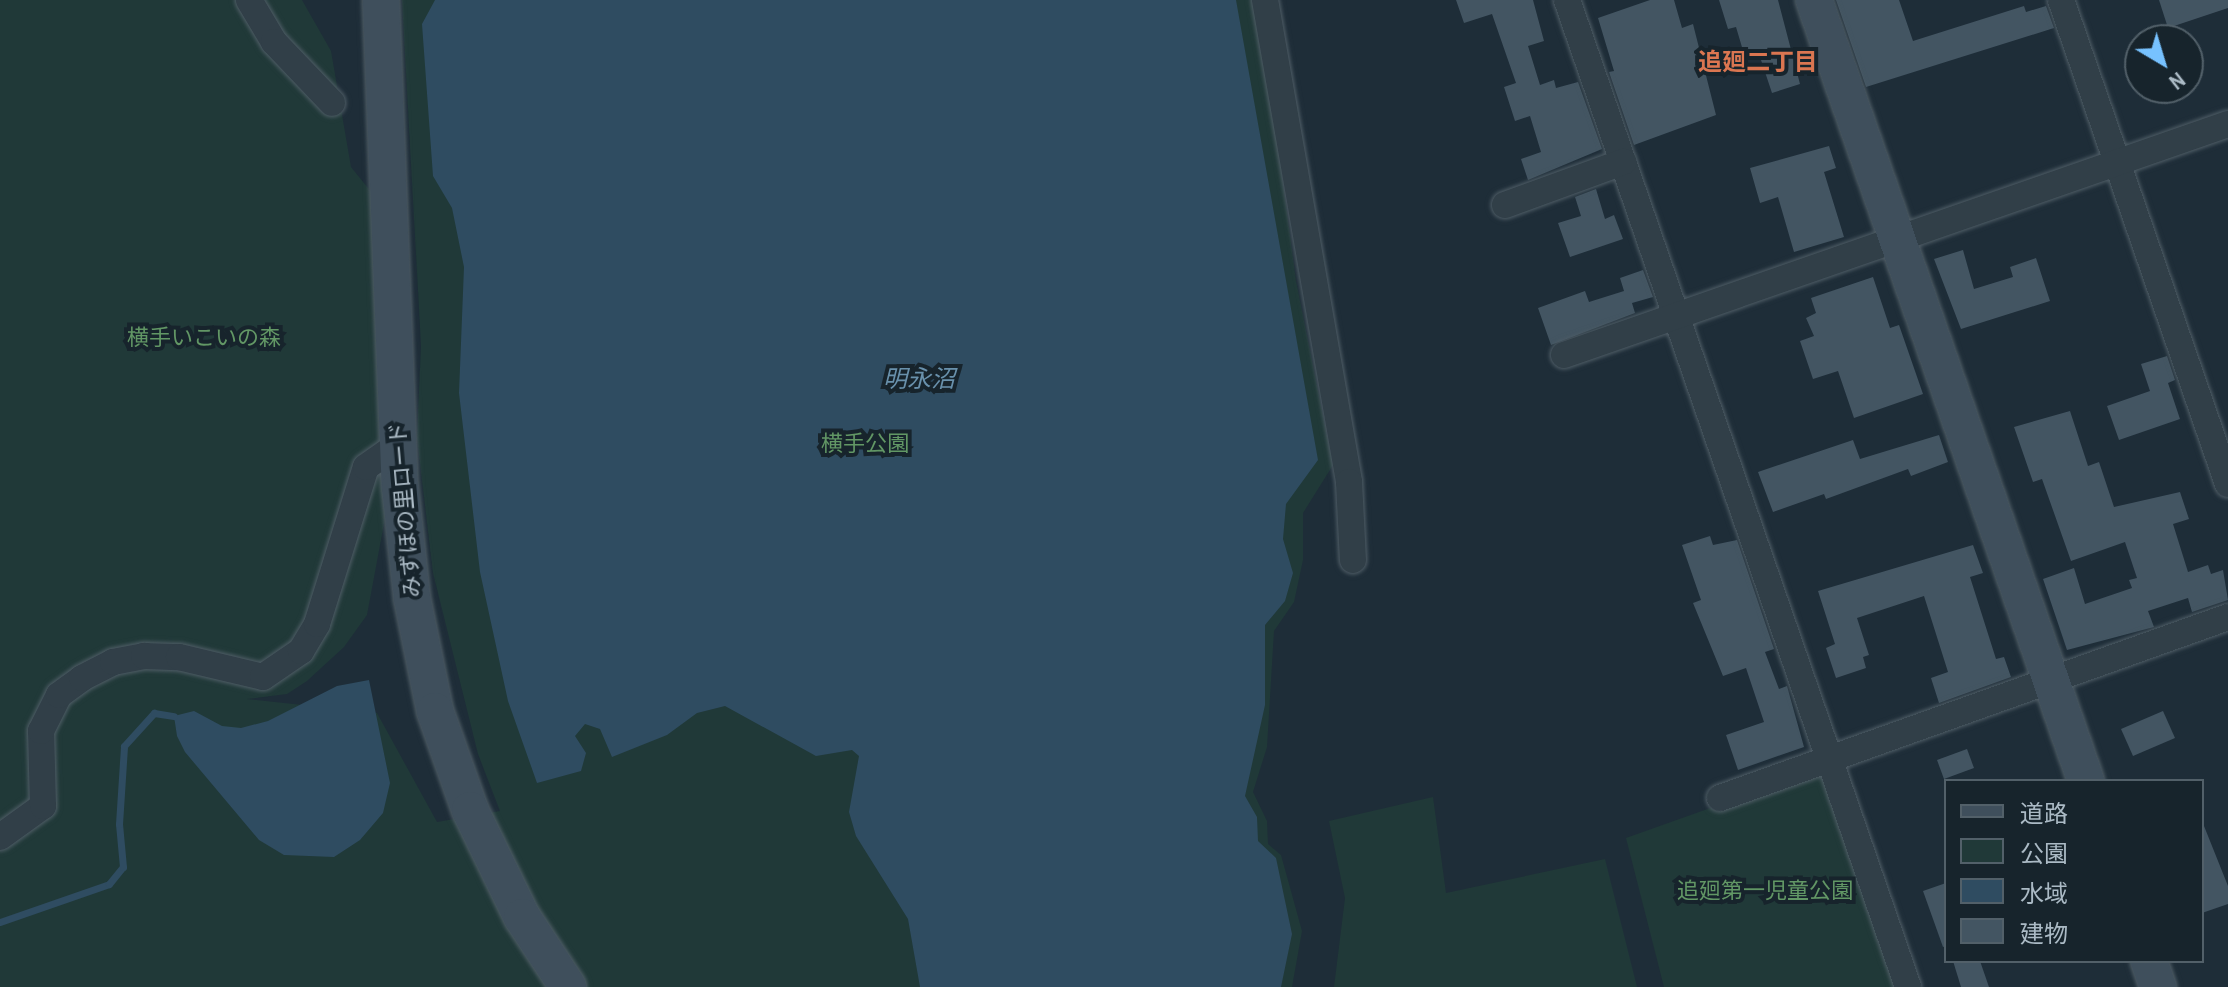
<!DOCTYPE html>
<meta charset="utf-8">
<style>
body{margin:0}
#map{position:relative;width:2228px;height:987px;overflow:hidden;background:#1e2d38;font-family:"Archivo Narrow","Noto Sans JP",sans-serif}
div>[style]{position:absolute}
.green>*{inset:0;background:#203938}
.water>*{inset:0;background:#2f4c61}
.stream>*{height:7px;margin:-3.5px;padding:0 3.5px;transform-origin:3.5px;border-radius:3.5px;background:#2f4c61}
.building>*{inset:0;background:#435562}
.roads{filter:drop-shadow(0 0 2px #4f5d66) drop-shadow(0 0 2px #4f5d66)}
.street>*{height:26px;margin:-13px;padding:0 13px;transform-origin:13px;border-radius:13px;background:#313f48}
.secondary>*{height:36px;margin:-18px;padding:0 18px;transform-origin:18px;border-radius:18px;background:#3f4f5c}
span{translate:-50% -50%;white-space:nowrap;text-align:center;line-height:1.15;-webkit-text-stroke:8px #17242c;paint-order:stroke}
.park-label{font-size:22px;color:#629765}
.street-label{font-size:22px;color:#abbac5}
.neighbourhood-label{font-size:24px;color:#db7651;font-weight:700}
.water-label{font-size:24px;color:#6991ac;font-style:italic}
.legend{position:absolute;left:1944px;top:779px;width:260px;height:184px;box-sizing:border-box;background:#17242c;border:2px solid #526069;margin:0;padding:10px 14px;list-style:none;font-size:24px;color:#abbac5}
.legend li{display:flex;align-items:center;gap:16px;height:40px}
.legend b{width:40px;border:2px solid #526069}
.north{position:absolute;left:2124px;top:24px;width:80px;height:80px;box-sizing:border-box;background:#17242c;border:2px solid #526069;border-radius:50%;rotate:142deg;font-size:22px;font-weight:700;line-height:32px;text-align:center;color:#abbac5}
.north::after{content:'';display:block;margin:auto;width:28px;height:36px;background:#77c2ff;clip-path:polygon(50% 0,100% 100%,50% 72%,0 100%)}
</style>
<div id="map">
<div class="green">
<i style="clip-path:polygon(0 0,302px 0,331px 51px,351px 167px,372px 193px,404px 416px,367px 615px,344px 647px,307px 681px,287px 694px,247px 699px,377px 713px,437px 822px,500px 811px,478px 754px,433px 573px,417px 438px,421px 345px,402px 0,1259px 0,1296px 281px,1333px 465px,1303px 513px,1303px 560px,1294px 602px,1274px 631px,1267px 747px,1253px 792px,1267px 821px,1268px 844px,1281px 855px,1302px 931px,1292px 987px,0 987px)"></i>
<i style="clip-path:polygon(1826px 767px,1898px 987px,1664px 987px,1626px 838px)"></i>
<i style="clip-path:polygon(1433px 797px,1446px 893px,1605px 859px,1637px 987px,1334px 987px,1345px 898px,1329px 821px)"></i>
</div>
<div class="water">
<i style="clip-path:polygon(435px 0,1236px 0,1318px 460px,1286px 504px,1283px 539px,1293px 573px,1285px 601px,1265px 625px,1265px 705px,1245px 796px,1257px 817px,1258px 841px,1276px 858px,1292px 934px,1281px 987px,920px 987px,908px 919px,856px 836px,849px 812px,859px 756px,852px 750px,816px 756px,725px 706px,697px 713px,667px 735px,612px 757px,600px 729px,585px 724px,575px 736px,586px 753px,581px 771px,537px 783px,508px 701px,480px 572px,459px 393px,464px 267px,452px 208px,433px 176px,422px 24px)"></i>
<i style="clip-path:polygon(369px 680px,390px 783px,383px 813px,360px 840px,334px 857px,284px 855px,259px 840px,185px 752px,177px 736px,174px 716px,194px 711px,222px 726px,241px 728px,268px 721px,337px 686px)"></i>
</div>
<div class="stream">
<i style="left:0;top:922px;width:115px;rotate:-19.2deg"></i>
<i style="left:109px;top:884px;width:22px;rotate:-51deg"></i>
<i style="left:123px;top:867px;width:43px;rotate:-95.3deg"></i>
<i style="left:119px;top:824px;width:78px;rotate:-86.3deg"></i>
<i style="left:124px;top:746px;width:45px;rotate:-47.7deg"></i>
<i style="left:154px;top:713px;width:20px;rotate:9deg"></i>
</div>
<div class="building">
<i style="clip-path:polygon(1456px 0,1533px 0,1544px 41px,1528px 46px,1540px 85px,1554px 80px,1556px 88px,1578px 82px,1602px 149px,1528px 180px,1521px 159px,1541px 152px,1530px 116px,1515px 121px,1504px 87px,1516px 83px,1492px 14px,1464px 23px)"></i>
<i style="clip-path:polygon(1650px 0,1674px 0,1682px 28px,1693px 24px,1716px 115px,1634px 145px,1609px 72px,1614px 71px,1598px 18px)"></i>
<i style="clip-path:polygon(1719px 0,1778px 0,1800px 84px,1772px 93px,1758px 51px,1744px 54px,1736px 27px,1728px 29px)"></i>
<i style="clip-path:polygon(1836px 0,1899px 0,1913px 41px,2024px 6px,2026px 12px,2046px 6px,2054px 28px,1866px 87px)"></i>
<i style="clip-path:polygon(2159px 0,2228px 0,2228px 8px,2168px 28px)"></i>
<i style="clip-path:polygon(1829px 146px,1836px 168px,1824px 172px,1844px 237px,1794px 252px,1778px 197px,1760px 203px,1750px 168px)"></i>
<i style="clip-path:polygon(1596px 189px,1605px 219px,1614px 215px,1623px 239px,1570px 257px,1558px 223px,1581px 216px,1575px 197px)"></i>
<i style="clip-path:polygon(1963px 250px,1974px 289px,2013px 277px,2010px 267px,2036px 258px,2050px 301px,1961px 329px,1934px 259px)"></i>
<i style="clip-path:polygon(1643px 270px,1653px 297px,1632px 303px,1635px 313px,1551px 345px,1538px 308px,1585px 291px,1589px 302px,1624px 291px,1620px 278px)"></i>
<i style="clip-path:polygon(1873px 277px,1890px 328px,1899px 325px,1923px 394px,1854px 418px,1838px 371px,1813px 379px,1800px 341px,1814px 336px,1806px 318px,1816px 313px,1811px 298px)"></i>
<i style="clip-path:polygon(2167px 356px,2175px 380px,2168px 383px,2180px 419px,2119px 440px,2107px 406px,2150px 391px,2141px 364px)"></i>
<i style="clip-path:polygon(2070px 411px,2088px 466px,2099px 462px,2114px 507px,2180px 492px,2189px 519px,2173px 524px,2188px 572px,2208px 565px,2211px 574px,2223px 570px,2228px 600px,2192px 612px,2188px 598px,2148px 611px,2154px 627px,2067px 650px,2043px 579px,2074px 568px,2085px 604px,2132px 588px,2129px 580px,2137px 578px,2125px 542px,2071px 561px,2042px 479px,2033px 482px,2014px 427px)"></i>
<i style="clip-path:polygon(1939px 435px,1948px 462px,1911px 476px,1908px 469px,1826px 499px,1824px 494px,1773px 512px,1758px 472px,1853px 440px,1860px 459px)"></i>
<i style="clip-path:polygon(1710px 536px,1713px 545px,1737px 540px,1774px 649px,1765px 652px,1779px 689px,1787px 686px,1804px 747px,1738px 770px,1726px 735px,1764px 722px,1746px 668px,1723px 676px,1693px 603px,1701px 600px,1682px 545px)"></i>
<i style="clip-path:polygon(1973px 545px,1983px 573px,1970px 577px,1996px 659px,2004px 657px,2011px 677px,1939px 703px,1931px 678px,1948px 672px,1924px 596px,1857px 618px,1869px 655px,1863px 657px,1866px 668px,1836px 678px,1826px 648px,1835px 644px,1818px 591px)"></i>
<i style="clip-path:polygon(2163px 711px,2175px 738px,2133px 756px,2121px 729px)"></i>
<i style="clip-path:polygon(1967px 749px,1974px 768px,1944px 779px,1937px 760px)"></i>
<i style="clip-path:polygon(2202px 821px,2228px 886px,2228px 904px,2202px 913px)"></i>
<i style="clip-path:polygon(1946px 883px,1946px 946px,1943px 947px,1923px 891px)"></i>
<i style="clip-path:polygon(1953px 961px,1980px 961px,1989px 987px,1961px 987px)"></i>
</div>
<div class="roads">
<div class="street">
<i style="left:249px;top:0;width:49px;rotate:59.2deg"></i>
<i style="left:274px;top:42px;width:84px;rotate:46.4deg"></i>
<i style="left:1265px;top:0;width:489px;rotate:80.1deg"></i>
<i style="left:1349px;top:482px;width:78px;rotate:87.1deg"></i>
<i style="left:1567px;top:0;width:1044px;rotate:70.94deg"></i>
<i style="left:2061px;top:0;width:512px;rotate:70.96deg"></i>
<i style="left:1505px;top:205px;width:126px;rotate:-20deg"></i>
<i style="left:1564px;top:355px;width:703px;rotate:-19.18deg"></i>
<i style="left:1720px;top:798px;width:539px;rotate:-19.61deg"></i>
<i style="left:0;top:837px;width:53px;rotate:-35.8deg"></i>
<i style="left:43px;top:806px;width:75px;rotate:-91.5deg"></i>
<i style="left:41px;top:731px;width:40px;rotate:-63.4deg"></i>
<i style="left:59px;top:695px;width:29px;rotate:-36deg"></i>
<i style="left:82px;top:678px;width:35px;rotate:-27deg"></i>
<i style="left:113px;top:662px;width:32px;rotate:-11deg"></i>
<i style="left:144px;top:656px;width:35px;rotate:2deg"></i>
<i style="left:179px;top:657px;width:86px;rotate:13.4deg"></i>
<i style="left:263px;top:677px;width:46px;rotate:-34.4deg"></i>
<i style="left:301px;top:651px;width:31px;rotate:-59deg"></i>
<i style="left:317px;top:624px;width:164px;rotate:-72.7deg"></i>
<i style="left:366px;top:467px;width:38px;rotate:-35deg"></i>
</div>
<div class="secondary">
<i style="left:381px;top:0;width:487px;rotate:87.8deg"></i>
<i style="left:400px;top:487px;width:112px;rotate:83.8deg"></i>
<i style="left:412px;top:598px;width:115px;rotate:78.5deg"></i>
<i style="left:435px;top:711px;width:105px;rotate:70.5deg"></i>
<i style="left:470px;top:810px;width:119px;rotate:64.1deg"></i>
<i style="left:522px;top:917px;width:84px;rotate:56.7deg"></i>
<i style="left:1814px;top:0;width:827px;rotate:70.8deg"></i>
<i style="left:2149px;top:961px;width:28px;rotate:71deg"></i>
</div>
</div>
<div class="park-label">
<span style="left:204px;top:338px">横手いこいの森</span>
<span style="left:865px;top:444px">横手公園</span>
<span style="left:1765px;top:891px">追廻第一児童公園</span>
</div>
<div class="street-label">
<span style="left:405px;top:510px;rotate:-95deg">みずほの里ロード</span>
</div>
<div class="neighbourhood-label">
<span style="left:1758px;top:62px">追廻二丁目</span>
</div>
<div class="water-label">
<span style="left:919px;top:379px">明永沼</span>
</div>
<ul class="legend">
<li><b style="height:10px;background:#3f4f5c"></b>道路</li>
<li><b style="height:22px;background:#203938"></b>公園</li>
<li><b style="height:22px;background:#2f4c61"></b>水域</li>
<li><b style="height:22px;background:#435562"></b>建物</li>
</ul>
<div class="north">N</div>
</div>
